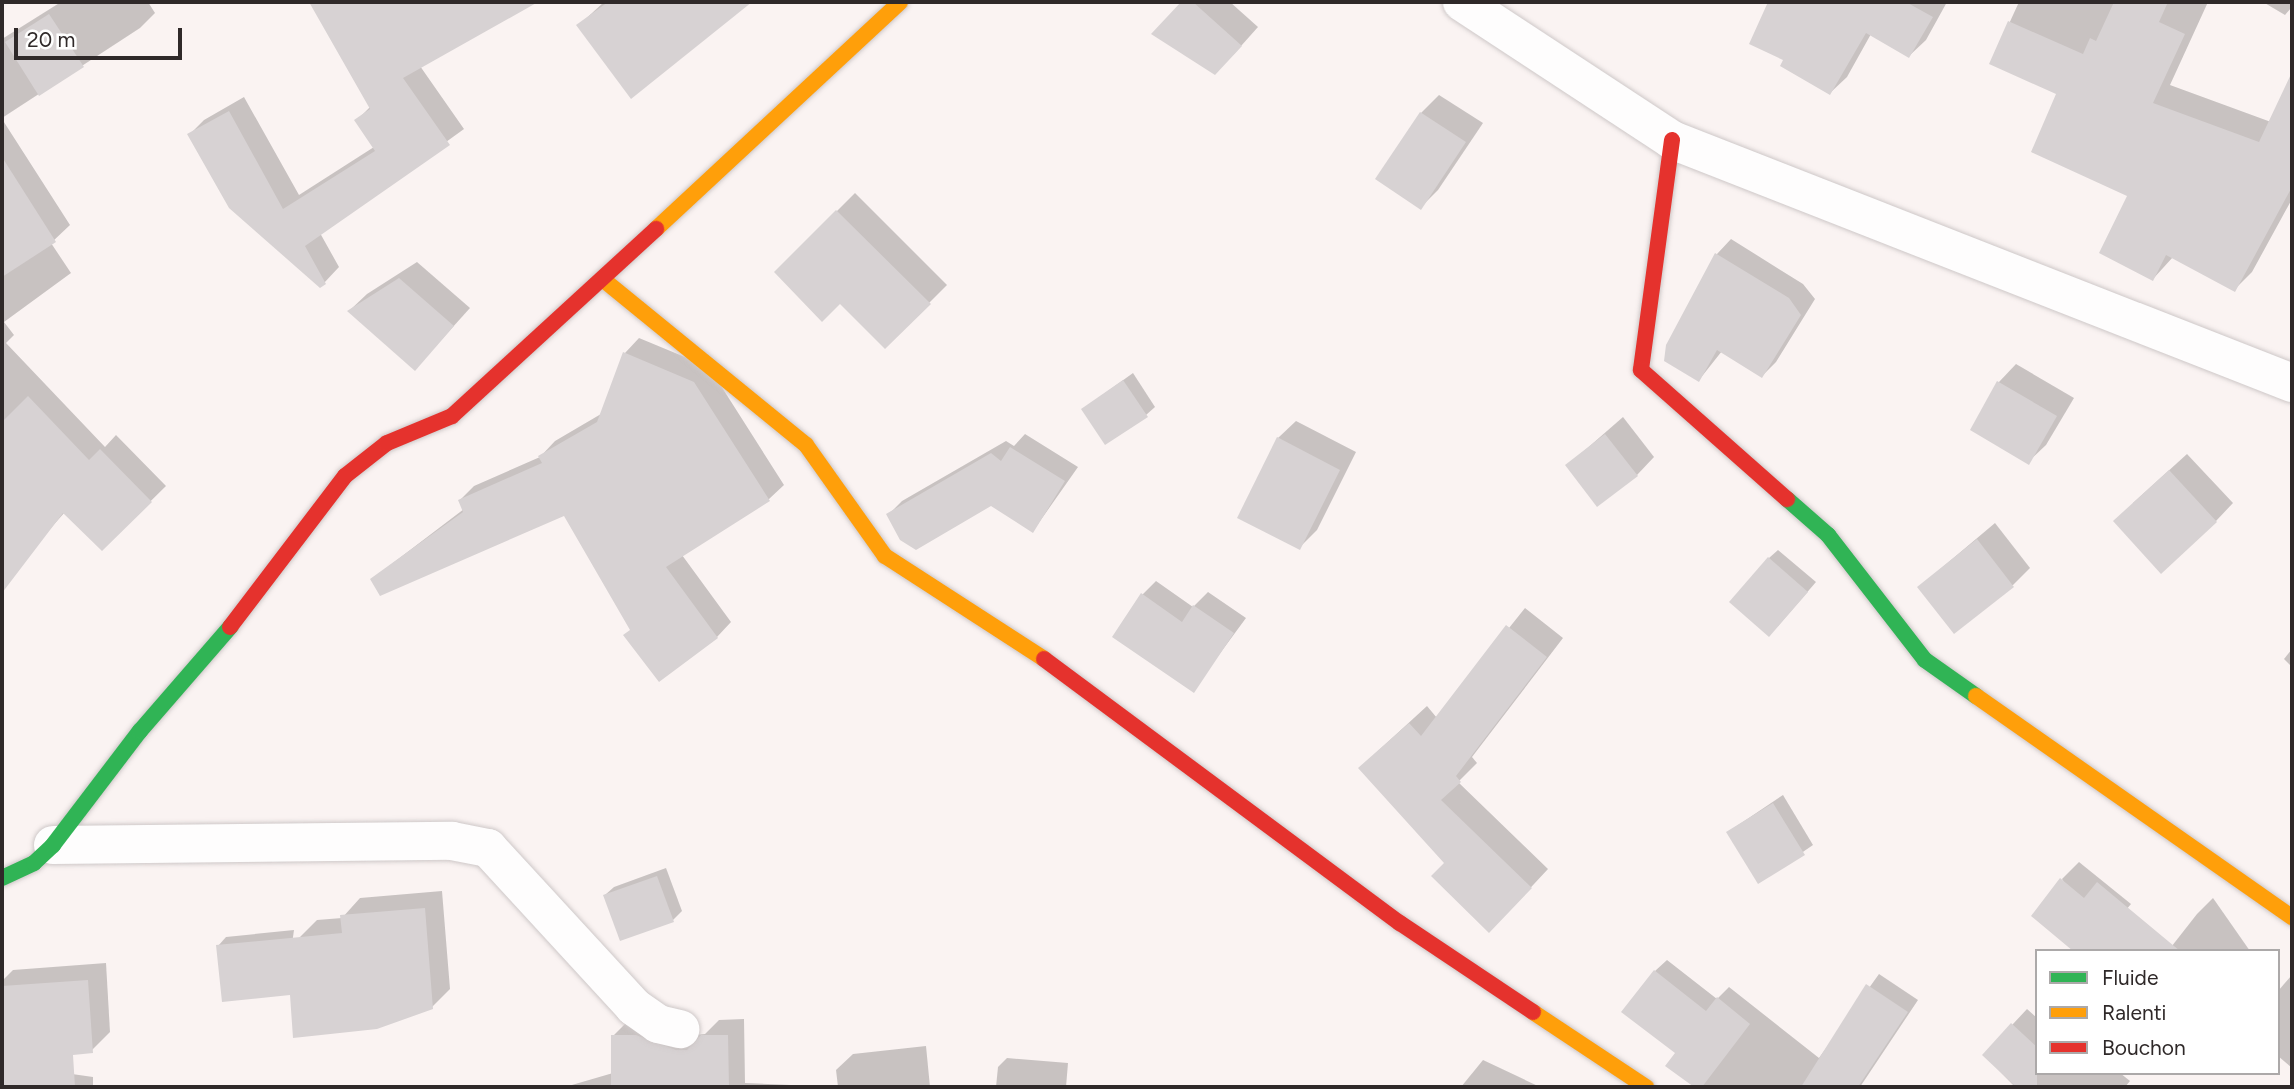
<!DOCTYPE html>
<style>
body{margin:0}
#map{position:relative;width:2294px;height:1089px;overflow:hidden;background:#faf3f2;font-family:Figtree,sans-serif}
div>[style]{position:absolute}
.shadow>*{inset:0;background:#0003}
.building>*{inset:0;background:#d7d2d3}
.roads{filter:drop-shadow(0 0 2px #cec8c8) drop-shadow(0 0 2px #cec8c8)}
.street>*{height:38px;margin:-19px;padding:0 19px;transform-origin:19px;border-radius:19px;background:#fefdfd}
.fast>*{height:16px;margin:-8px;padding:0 8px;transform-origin:8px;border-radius:8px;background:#30b455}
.slow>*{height:16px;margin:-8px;padding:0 8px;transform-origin:8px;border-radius:8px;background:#ff9f0a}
.jam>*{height:16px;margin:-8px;padding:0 8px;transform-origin:8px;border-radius:8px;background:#e5322d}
span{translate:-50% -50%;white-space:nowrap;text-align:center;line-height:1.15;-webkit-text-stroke:5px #fff;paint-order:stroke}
.frame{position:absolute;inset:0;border:4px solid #2f2929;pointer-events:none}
.legend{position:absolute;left:2035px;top:949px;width:245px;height:126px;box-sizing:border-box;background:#fff;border:2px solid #aca9a9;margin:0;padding:9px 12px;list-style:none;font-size:21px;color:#2f2929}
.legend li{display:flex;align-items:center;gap:14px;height:35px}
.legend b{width:35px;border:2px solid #aca9a9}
.scale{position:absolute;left:14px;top:28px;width:168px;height:32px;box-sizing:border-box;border:4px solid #2f2929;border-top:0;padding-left:9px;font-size:21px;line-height:24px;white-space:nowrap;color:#2f2929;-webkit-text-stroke:5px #fff;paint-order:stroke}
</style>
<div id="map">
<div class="shadow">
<i style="clip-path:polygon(61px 2px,148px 2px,155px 13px,140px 28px,2px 118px,2px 39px)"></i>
<i style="clip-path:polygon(383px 2px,497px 2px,503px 13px,420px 66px,464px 129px,320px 233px,339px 267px,324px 283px,189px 135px,204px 120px,244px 97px,299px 195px,374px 147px,356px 121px,371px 106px,346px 22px)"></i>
<i style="clip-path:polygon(604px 2px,748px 2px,741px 9px,579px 25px)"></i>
<i style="clip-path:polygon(1183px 2px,1230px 2px,1258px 27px,1233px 55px,1154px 33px)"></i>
<i style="clip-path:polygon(1808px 2px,1947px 2px,1926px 40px,1909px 56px,1871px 34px,1847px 77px,1830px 93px,1777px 55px)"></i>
<i style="clip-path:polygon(2019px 2px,2208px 2px,2170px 85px,2271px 122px,2292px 76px,2292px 199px,2252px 272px,2234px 290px,2173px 257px,2153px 279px,2129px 195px,2059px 93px,1991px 63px)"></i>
<i style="clip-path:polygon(2263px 2px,2292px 2px,2292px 7px,2285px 15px)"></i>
<i style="clip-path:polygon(1439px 95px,1483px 123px,1438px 190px,1421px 207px,1377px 179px,1421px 113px)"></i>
<i style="clip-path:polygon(2px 119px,70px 225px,51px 243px,71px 273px,4px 322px,14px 335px,6px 343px,105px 447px,116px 435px,166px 486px,102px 549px,65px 512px,42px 538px,2px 498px)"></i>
<i style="clip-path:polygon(855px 193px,947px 285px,885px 347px,840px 301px,776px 272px)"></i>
<i style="clip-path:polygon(1731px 239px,1803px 284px,1815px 299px,1776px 362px,1762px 376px,1722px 351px,1699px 380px,1668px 345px,1717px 254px)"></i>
<i style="clip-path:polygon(417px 262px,470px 308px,415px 369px,349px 311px,367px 294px)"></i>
<i style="clip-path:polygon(639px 338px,709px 367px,784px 485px,769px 499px,682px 555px,731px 622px,717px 637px,631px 629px,565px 513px,372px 579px,464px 509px,460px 500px,474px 486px,540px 457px,555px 441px,601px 414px,625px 353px)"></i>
<i style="clip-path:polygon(2016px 364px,2074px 398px,2046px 445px,2028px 462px,1972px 429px,1999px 382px)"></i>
<i style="clip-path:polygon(1133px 373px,1155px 407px,1146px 415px,1083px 409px)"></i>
<i style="clip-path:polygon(1623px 417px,1654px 457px,1637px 475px,1568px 465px)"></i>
<i style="clip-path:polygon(1296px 421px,1356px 452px,1317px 530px,1300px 547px,1278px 438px)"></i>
<i style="clip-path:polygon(1025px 434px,1078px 467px,1033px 531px,991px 504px,888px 515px,902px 501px,1006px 441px,1014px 446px)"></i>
<i style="clip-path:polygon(2187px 454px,2233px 503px,2216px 521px,2133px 503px)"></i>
<i style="clip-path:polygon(1995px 523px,2030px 568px,2013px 585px,1919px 587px)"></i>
<i style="clip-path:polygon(1778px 550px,1816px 582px,1778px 626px,1769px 558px)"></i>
<i style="clip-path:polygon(1156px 581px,1193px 607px,1208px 592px,1246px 618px,1193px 690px,1142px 595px)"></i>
<i style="clip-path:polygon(1525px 608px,1563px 638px,1472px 757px,1477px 763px,1458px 782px,1548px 869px,1507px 913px,1446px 863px,1378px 751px,1427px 706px,1437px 718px)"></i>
<i style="clip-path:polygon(2292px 649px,2292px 667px,2284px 659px)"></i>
<i style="clip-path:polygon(1783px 795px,1813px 845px,1759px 882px,1728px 832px)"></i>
<i style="clip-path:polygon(2079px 862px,2131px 904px,2101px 940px,2062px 879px)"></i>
<i style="clip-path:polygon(666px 868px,682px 911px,673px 920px,621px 939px,605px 895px,614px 887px)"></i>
<i style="clip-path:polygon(442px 891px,450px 989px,432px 1007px,299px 938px,317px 920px,342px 918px,360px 898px)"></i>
<i style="clip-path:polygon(2213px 898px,2250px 951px,2168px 951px,2197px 914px)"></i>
<i style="clip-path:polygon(294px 930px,286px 986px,218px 946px,226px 937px)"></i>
<i style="clip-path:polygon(1667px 960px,1717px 999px,1729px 987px,1819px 1058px,1879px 974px,1918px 1000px,1860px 1087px,1697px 1087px,1668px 1065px,1677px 1053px,1655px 971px)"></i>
<i style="clip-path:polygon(106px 963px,110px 1032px,92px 1050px,2px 1056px,2px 981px,13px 970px)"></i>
<i style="clip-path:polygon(2292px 975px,2292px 1068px,2278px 1056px,2278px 991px)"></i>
<i style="clip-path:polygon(2027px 1009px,2037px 1018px,2037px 1073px,2120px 1073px,2130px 1081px,2125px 1087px,2015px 1087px,1984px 1055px)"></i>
<i style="clip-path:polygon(744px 1019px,745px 1083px,838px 1087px,836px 1070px,853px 1054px,926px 1046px,930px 1087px,565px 1087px,613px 1073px,613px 1036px,629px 1020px,693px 1035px,705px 1034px,719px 1020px)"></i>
<i style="clip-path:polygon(1007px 1058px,1068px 1063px,1066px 1087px,996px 1087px,998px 1067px)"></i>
<i style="clip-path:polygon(1483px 1060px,1540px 1087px,1461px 1087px)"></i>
<i style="clip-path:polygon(2px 1064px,93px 1077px,93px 1087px,2px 1087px)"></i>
</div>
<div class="building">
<i style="clip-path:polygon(309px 2px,538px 2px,403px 78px,450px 145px,305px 246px,326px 284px,320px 288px,229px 208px,187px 134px,229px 111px,283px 209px,375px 151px,354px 120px,370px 109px)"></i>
<i style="clip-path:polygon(608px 2px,752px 2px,631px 99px,576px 25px)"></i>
<i style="clip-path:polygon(1181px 2px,1193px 2px,1242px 46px,1215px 75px,1151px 34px)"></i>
<i style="clip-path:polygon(1768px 2px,1906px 2px,1933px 17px,1909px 58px,1866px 33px,1830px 95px,1780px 66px,1783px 60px,1749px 44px)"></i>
<i style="clip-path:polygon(2114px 2px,2168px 2px,2159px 22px,2185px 34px,2153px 103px,2259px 142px,2292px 72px,2292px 187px,2235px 292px,2166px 255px,2153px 281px,2099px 253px,2127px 196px,2031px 152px,2056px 94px,1989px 64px,2008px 21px,2083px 54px,2090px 38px,2096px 41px)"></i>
<i style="clip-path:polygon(49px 14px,84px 67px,39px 96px,5px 42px)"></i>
<i style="clip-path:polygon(1420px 112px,1466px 142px,1421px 210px,1375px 179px)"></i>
<i style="clip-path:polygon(2px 157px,56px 242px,2px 277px)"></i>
<i style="clip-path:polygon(836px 210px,931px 304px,885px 349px,840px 304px,822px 322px,774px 272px)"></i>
<i style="clip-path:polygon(1715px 253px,1789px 298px,1801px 315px,1762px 378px,1717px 350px,1699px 382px,1664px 361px,1666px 345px)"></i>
<i style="clip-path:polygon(399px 278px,454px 326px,415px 371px,347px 311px)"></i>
<i style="clip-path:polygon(623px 352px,694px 382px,770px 501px,666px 567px,718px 638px,659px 682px,623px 635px,630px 630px,564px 516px,380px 596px,370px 579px,463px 512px,458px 500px,542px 463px,538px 456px,597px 422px)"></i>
<i style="clip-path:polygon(1123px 380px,1148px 417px,1105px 445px,1081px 409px)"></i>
<i style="clip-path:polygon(1997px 381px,2057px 416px,2029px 465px,1970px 430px)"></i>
<i style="clip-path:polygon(28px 396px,89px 460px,100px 449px,152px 502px,102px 551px,63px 513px,2px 593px,2px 422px)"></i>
<i style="clip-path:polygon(1605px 434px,1638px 476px,1597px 507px,1565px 465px)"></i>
<i style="clip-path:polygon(1277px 437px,1340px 470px,1300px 550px,1237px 518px)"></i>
<i style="clip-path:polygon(1010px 447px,1065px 481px,1033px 533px,991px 506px,916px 550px,900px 540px,886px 514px,991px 453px,1001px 461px)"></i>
<i style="clip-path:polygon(2169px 470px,2217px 522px,2161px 574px,2113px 521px)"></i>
<i style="clip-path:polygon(1977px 539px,2014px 587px,1954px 634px,1917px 587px)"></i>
<i style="clip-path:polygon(1768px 557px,1808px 592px,1769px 637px,1729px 602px)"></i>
<i style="clip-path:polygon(1141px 593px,1182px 622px,1193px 605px,1234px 633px,1194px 693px,1112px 637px)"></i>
<i style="clip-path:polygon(1506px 625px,1547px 657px,1456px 776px,1461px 782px,1441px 800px,1532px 888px,1489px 933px,1431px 876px,1444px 863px,1358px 768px,1409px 723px,1421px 736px)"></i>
<i style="clip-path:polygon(1773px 803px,1805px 855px,1758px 884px,1726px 832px)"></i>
<i style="clip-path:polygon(657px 876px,674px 922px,620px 941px,603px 895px)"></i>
<i style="clip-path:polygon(2060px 878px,2084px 898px,2097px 882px,2180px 951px,2073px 951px,2031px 916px)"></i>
<i style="clip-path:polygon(425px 908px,433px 1009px,377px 1029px,293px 1038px,290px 995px,222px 1002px,216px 945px,342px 933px,340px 915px)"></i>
<i style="clip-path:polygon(1654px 970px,1706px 1011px,1717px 997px,1750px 1024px,1702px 1087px,1694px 1087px,1665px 1066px,1675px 1053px,1621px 1012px)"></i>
<i style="clip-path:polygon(88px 980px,93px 1053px,73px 1055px,75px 1087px,2px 1087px,2px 986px)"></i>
<i style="clip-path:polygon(1866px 984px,1908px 1012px,1858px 1087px,1801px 1087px)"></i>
<i style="clip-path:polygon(2011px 1023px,2037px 1047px,2037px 1087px,2016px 1087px,1982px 1055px)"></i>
<i style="clip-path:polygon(611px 1035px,636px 1035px,676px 1050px,687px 1050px,701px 1035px,728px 1035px,729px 1087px,611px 1087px)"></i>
</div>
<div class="roads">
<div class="street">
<i style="left:1462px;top:2px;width:251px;rotate:33.3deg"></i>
<i style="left:1672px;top:140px;width:666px;rotate:21.4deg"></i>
<i style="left:53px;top:845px;width:399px;rotate:-0.6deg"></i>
<i style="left:452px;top:841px;width:37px;rotate:11deg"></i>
<i style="left:488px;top:848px;width:216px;rotate:47.4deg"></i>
<i style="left:634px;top:1007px;width:29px;rotate:35deg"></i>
<i style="left:658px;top:1024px;width:23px;rotate:13deg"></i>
</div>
<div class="fast">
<i style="left:1787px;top:499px;width:55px;rotate:41.3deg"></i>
<i style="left:1828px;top:535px;width:158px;rotate:52.2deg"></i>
<i style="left:1925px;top:660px;width:62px;rotate:35.2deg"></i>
<i style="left:2px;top:878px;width:35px;rotate:-25deg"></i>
<i style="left:34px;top:863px;width:26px;rotate:-43deg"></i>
<i style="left:53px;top:845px;width:143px;rotate:-52.7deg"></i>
<i style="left:140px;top:731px;width:138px;rotate:-49.1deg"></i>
</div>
<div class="slow">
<i style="left:656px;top:229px;width:333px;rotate:-42.9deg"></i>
<i style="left:605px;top:281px;width:259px;rotate:39.2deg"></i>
<i style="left:806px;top:445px;width:136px;rotate:54.6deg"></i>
<i style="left:885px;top:556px;width:189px;rotate:32.9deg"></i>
<i style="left:1976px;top:696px;width:386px;rotate:35deg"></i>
<i style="left:1533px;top:1012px;width:136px;rotate:33.6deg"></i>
</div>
<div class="jam">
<i style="left:1672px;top:140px;width:232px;rotate:97.7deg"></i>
<i style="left:1641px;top:370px;width:195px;rotate:41.5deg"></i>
<i style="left:230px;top:627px;width:190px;rotate:-52.7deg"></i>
<i style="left:345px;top:476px;width:53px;rotate:-38.2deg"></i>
<i style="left:387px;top:443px;width:70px;rotate:-22.6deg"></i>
<i style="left:452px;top:416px;width:277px;rotate:-42.5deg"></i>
<i style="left:1044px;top:659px;width:443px;rotate:36.6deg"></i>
<i style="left:1400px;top:923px;width:160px;rotate:33.8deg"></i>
</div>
</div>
<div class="frame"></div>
<ul class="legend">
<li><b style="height:9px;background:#30b455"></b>Fluide</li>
<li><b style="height:9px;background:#ff9f0a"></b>Ralenti</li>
<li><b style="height:9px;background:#e5322d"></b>Bouchon</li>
</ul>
<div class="scale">20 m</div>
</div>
